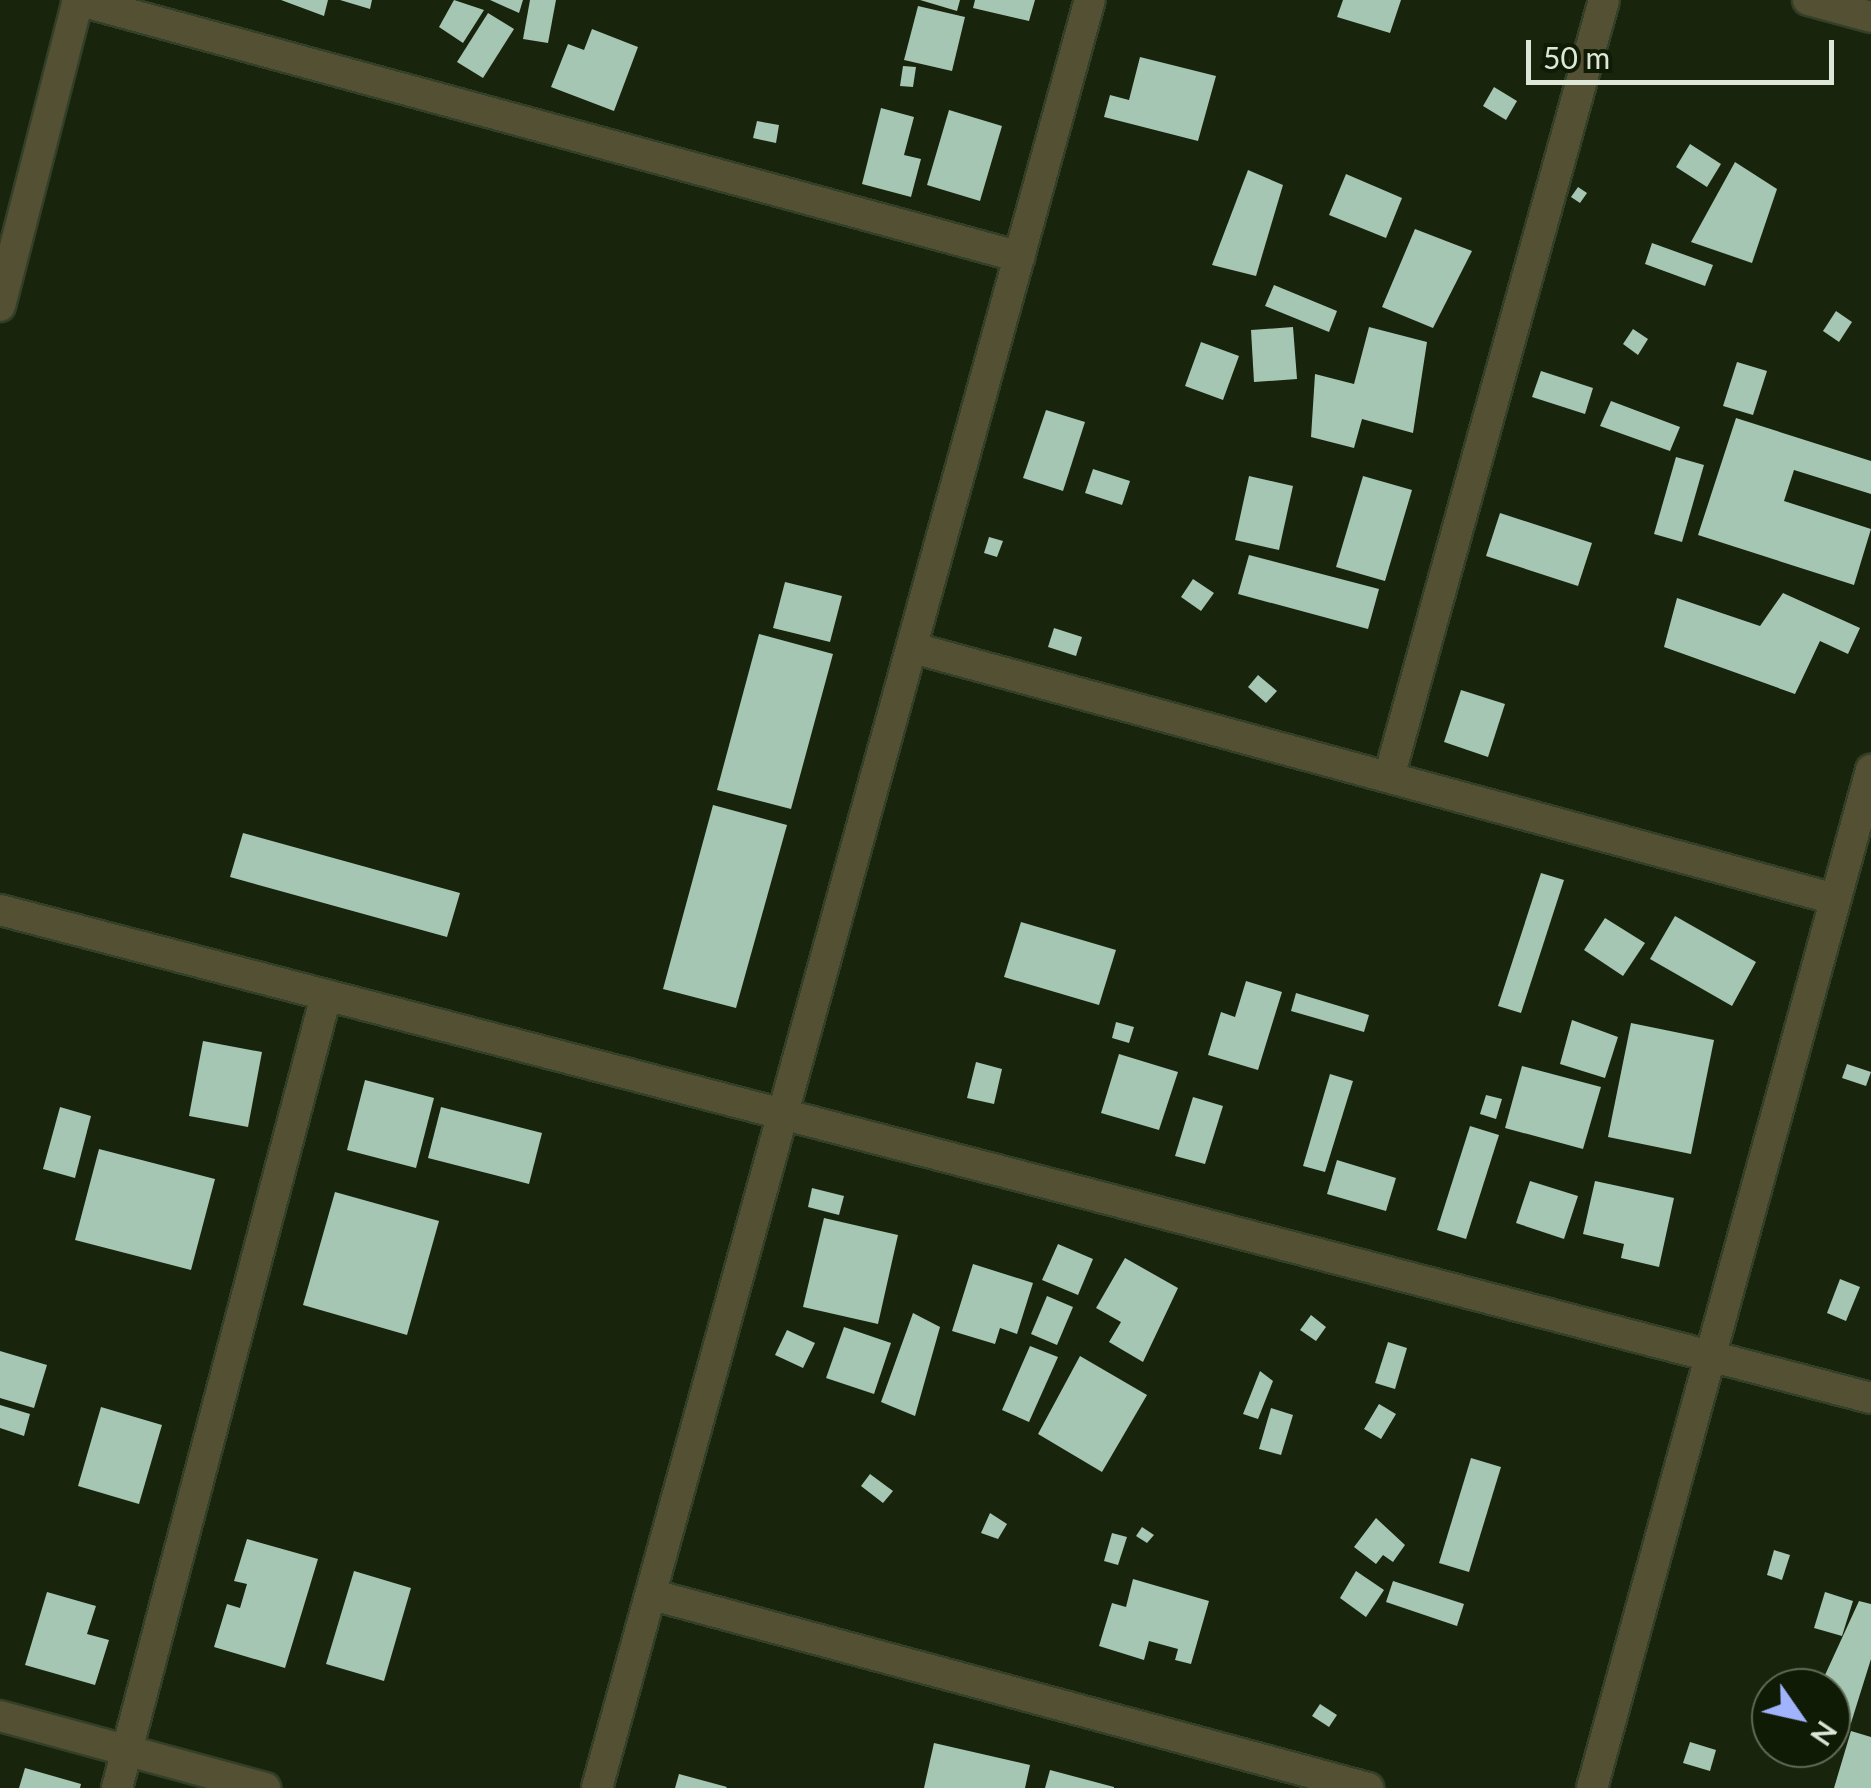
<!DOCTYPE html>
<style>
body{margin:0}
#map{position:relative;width:1871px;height:1788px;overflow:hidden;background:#18240c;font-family:Lato,sans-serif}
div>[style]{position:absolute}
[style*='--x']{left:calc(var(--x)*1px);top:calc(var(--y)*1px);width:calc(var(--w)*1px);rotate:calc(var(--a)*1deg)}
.building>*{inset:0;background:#a4c6b3}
.roads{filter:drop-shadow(2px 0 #343f28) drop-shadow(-2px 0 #343f28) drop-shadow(0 2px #343f28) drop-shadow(0 -2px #343f28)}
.minor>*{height:30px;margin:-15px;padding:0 15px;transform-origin:15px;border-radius:15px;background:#535033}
span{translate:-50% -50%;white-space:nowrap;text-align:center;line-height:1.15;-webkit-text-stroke:10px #0f1b04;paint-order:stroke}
.north{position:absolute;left:1751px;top:1668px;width:100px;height:100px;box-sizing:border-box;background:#0f1b04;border:2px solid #616c58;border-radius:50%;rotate:124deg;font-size:28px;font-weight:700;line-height:40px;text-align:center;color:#dde6d7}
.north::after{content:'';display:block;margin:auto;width:35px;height:45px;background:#a1b3fd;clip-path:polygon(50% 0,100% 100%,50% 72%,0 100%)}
.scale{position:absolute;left:1526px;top:40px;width:308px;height:45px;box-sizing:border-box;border:5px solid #dde6d7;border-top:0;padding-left:12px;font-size:30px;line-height:35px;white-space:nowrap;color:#dde6d7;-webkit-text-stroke:8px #0f1b04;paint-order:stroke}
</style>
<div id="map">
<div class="building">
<i style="clip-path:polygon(281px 0,328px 0,324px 16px)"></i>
<i style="clip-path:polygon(340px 0,372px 0,370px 9px)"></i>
<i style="clip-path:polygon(454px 0,484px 10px,463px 43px,439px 27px)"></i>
<i style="clip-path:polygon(490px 0,523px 0,519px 13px)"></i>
<i style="clip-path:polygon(530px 0,556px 0,548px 43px,523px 39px)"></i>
<i style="clip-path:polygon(920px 0,960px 0,957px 11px)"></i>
<i style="clip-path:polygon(975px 0,1035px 0,1029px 21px,973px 8px)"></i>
<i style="clip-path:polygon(1343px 0,1401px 0,1390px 33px,1337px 17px)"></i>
<i style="clip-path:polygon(918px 6px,965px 17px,952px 71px,904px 60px)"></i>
<i style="clip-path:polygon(488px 13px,514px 29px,483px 78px,457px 62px)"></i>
<i style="clip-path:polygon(592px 29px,638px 47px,614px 111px,551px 87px,568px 44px,584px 50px)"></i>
<i style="clip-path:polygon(1140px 57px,1216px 76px,1198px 141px,1104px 117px,1110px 95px,1129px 100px)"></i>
<i style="clip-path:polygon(903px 66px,916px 67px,913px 87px,900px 86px)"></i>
<i style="clip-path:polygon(1494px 87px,1517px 101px,1506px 120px,1483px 106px)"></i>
<i style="clip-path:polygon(881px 108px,914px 117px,904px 155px,921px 159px,911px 197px,862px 184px)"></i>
<i style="clip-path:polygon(949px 110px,1002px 126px,980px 201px,927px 185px)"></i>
<i style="clip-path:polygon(757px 121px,779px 125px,776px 143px,753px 138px)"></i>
<i style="clip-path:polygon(1690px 144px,1721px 164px,1707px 187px,1676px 167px)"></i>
<i style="clip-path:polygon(1735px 162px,1777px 189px,1752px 263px,1691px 242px)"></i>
<i style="clip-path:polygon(1248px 170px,1283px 185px,1256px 276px,1212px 265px)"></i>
<i style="clip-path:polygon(1346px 174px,1402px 198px,1386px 238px,1329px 215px)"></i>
<i style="clip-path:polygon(1578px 187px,1587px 193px,1580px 203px,1571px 197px)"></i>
<i style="clip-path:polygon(1415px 229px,1472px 251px,1433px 328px,1382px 307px)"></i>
<i style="clip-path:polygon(1652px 243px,1713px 265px,1705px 286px,1645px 264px)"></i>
<i style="clip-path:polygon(1274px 285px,1337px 311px,1329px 332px,1265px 306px)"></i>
<i style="clip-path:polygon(1836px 311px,1852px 322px,1839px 342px,1823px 331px)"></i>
<i style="clip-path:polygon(1293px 327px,1297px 379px,1254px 382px,1251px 330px)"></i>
<i style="clip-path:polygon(1369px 327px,1427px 342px,1413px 433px,1362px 419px,1354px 448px,1311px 437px,1315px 374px,1354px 384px)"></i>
<i style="clip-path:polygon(1633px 329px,1648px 339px,1638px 355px,1623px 344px)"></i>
<i style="clip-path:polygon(1201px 342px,1239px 356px,1223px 400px,1185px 386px)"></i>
<i style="clip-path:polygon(1737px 362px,1767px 371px,1753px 415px,1723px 406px)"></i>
<i style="clip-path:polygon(1541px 371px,1593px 388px,1585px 414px,1532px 397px)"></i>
<i style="clip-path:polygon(1611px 401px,1680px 427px,1670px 451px,1600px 426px)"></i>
<i style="clip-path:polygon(1046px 410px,1085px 422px,1063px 491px,1023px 478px)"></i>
<i style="clip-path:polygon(1736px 418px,1871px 461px,1871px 494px,1794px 470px,1784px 501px,1871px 529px,1854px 585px,1698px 535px)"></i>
<i style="clip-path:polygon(1676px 457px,1704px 465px,1682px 542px,1654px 534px)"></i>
<i style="clip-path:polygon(1093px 469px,1130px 481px,1122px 505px,1085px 493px)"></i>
<i style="clip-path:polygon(1249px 476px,1293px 486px,1279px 550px,1235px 540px)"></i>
<i style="clip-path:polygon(1363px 476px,1412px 490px,1385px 581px,1336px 567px)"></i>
<i style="clip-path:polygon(1500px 513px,1592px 543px,1578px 586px,1486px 556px)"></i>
<i style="clip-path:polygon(989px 537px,1003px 541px,997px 557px,984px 553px)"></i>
<i style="clip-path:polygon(1249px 555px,1379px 589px,1368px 629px,1238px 594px)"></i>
<i style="clip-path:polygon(1193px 579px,1214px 593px,1201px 611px,1181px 597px)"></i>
<i style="clip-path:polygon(785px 582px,842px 596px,830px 642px,773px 628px)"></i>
<i style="clip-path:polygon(1783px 593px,1860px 628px,1848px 654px,1820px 641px,1795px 694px,1664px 647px,1677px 598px,1760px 626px)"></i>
<i style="clip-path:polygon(1054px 628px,1082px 637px,1076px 656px,1048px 647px)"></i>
<i style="clip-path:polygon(759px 634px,833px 654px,791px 809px,717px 790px)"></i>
<i style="clip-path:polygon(1258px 675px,1277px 691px,1266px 703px,1248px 687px)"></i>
<i style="clip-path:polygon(1461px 690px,1505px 704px,1488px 757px,1444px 742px)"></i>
<i style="clip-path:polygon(713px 805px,787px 825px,736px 1008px,663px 989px)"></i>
<i style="clip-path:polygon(243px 833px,460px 893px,447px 937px,230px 877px)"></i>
<i style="clip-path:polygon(1541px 873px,1564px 880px,1521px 1013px,1498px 1006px)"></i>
<i style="clip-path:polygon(1675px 916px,1756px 962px,1732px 1006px,1650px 959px)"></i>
<i style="clip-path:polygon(1605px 918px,1645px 943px,1623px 976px,1584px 950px)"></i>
<i style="clip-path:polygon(1021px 922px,1116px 950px,1099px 1005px,1004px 977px)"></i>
<i style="clip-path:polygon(1246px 981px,1282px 992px,1258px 1070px,1208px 1055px,1221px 1012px,1235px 1017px)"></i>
<i style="clip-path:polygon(1296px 993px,1369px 1015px,1364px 1032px,1291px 1011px)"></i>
<i style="clip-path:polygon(1572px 1020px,1618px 1037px,1605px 1078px,1560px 1064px)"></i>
<i style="clip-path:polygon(1116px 1022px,1134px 1027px,1129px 1043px,1112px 1038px)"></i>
<i style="clip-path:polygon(1631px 1023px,1714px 1040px,1691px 1154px,1608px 1137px)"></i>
<i style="clip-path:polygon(203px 1041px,262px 1052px,248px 1127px,189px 1116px)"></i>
<i style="clip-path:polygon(1119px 1054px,1178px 1072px,1159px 1130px,1101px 1113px)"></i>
<i style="clip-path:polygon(976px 1062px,1002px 1069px,994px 1104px,967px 1098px)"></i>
<i style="clip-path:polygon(1847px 1064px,1871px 1072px,1866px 1086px,1842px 1078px)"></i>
<i style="clip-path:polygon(1522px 1066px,1601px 1087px,1583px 1149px,1505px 1128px)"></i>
<i style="clip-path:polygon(1330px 1074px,1353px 1081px,1325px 1172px,1303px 1166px)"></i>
<i style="clip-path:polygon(365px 1080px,434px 1098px,416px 1168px,347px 1150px)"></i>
<i style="clip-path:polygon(1486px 1095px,1502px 1099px,1496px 1119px,1480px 1114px)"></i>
<i style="clip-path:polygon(1193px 1097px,1223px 1106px,1205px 1164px,1175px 1156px)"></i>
<i style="clip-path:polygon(60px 1107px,91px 1116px,75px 1178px,43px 1169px)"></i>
<i style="clip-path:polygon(441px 1107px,542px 1133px,529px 1184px,428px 1158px)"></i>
<i style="clip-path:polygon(1470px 1126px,1499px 1135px,1466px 1239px,1437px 1230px)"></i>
<i style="clip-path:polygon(99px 1149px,215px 1179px,191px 1270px,75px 1240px)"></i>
<i style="clip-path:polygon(1337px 1160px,1396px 1178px,1386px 1211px,1327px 1194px)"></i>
<i style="clip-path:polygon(1530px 1181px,1578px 1196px,1564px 1239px,1516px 1223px)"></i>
<i style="clip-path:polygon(1595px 1181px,1674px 1198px,1659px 1267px,1621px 1258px,1624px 1244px,1583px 1234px)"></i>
<i style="clip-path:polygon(812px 1188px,844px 1196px,839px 1215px,808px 1207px)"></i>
<i style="clip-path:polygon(335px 1192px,439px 1221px,407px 1335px,303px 1305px)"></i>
<i style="clip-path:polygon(824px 1218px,898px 1235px,878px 1324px,803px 1307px)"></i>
<i style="clip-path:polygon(1058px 1244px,1093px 1259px,1078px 1295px,1042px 1280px)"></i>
<i style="clip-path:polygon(1125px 1258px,1178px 1288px,1143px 1362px,1109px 1342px,1121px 1322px,1096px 1308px)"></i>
<i style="clip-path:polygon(973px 1264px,1033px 1283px,1017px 1334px,1000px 1328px,995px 1344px,952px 1331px)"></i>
<i style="clip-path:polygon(1840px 1279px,1860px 1287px,1846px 1321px,1827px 1313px)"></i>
<i style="clip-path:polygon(1047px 1296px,1073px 1307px,1057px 1345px,1031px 1334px)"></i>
<i style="clip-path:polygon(913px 1313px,940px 1327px,915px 1416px,881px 1402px)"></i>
<i style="clip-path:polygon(1311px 1315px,1326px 1327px,1316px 1341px,1300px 1330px)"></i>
<i style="clip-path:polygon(844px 1327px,891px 1343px,874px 1394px,826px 1378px)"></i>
<i style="clip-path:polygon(787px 1330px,815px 1343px,803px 1368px,775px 1355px)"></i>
<i style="clip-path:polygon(1388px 1342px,1407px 1348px,1395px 1389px,1375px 1383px)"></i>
<i style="clip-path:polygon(1030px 1346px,1058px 1357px,1029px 1422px,1002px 1410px)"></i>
<i style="clip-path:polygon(0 1351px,47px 1365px,34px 1408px,0 1398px)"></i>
<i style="clip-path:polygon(1080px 1356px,1147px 1395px,1102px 1472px,1038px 1434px)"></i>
<i style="clip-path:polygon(1260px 1371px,1273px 1381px,1258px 1419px,1243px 1414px)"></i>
<i style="clip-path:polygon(1379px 1404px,1396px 1414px,1381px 1439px,1364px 1429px)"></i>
<i style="clip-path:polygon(0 1405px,30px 1414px,24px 1436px,0 1428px)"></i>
<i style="clip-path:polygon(101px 1407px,162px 1425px,139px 1504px,78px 1486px)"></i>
<i style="clip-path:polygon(1271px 1408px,1293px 1415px,1281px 1455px,1259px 1449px)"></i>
<i style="clip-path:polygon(1471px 1458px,1501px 1467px,1469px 1572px,1439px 1563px)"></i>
<i style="clip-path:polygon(870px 1474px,893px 1491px,883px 1503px,861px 1486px)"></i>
<i style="clip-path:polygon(990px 1513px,1007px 1524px,998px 1539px,981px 1533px)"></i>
<i style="clip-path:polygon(1376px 1518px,1405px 1545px,1393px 1562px,1383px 1555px,1376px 1564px,1354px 1547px)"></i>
<i style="clip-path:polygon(1142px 1527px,1154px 1535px,1147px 1543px,1136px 1536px)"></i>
<i style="clip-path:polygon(1112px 1533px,1127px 1537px,1118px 1565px,1104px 1561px)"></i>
<i style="clip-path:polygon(247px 1539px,318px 1559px,285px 1668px,214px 1647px,227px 1604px,240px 1608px,247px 1584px,234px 1581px)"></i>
<i style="clip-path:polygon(1774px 1550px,1790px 1555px,1782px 1580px,1767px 1575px)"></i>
<i style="clip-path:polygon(354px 1571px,411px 1588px,384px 1681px,326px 1664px)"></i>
<i style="clip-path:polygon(1356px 1571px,1384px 1590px,1366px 1617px,1340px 1598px)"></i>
<i style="clip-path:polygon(1133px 1579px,1209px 1601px,1191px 1664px,1175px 1660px,1178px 1649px,1149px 1641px,1144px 1660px,1099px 1646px,1112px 1603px,1126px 1607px)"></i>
<i style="clip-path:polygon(1393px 1581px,1464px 1604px,1457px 1626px,1386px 1602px)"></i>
<i style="clip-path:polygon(47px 1592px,96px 1606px,87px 1634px,109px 1640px,95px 1685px,25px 1665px)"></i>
<i style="clip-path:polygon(1825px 1592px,1853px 1601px,1842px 1636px,1814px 1628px)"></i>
<i style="clip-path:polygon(1859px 1601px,1871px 1604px,1871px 1659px,1851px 1723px,1831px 1716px,1831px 1688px,1819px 1688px)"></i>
<i style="clip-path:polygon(1320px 1704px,1337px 1715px,1329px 1727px,1312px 1716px)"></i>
<i style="clip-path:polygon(1851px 1731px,1871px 1737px,1871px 1788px,1834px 1788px)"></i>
<i style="clip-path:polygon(1690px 1742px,1716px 1750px,1710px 1771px,1683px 1763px)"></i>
<i style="clip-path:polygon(934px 1743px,1030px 1765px,1025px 1788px,924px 1788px)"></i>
<i style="clip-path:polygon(25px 1768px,81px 1784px,80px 1788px,19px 1788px)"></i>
<i style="clip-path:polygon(1050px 1770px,1114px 1787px,1114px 1788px,1045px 1788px)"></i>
<i style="clip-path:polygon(679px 1774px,727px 1787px,726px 1788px,675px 1788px)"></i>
</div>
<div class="roads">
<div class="minor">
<i style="--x:77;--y:0;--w:977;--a:15.24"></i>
<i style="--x:1808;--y:0;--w:65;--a:15.1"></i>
<i style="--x:0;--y:306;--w:316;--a:-75.7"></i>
<i style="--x:913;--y:648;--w:956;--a:15.23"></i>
<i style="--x:1389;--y:777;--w:806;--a:-74.53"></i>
<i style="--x:0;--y:910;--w:1934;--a:14.62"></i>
<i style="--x:653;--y:1595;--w:741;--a:15.11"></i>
<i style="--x:0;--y:1716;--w:275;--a:15.2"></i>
<i style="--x:117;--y:1788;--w:819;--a:-75.22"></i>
<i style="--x:597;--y:1788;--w:1855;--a:-74.59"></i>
<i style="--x:1592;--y:1788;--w:1056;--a:-74.67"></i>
</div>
</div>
<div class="north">N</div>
<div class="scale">50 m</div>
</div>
